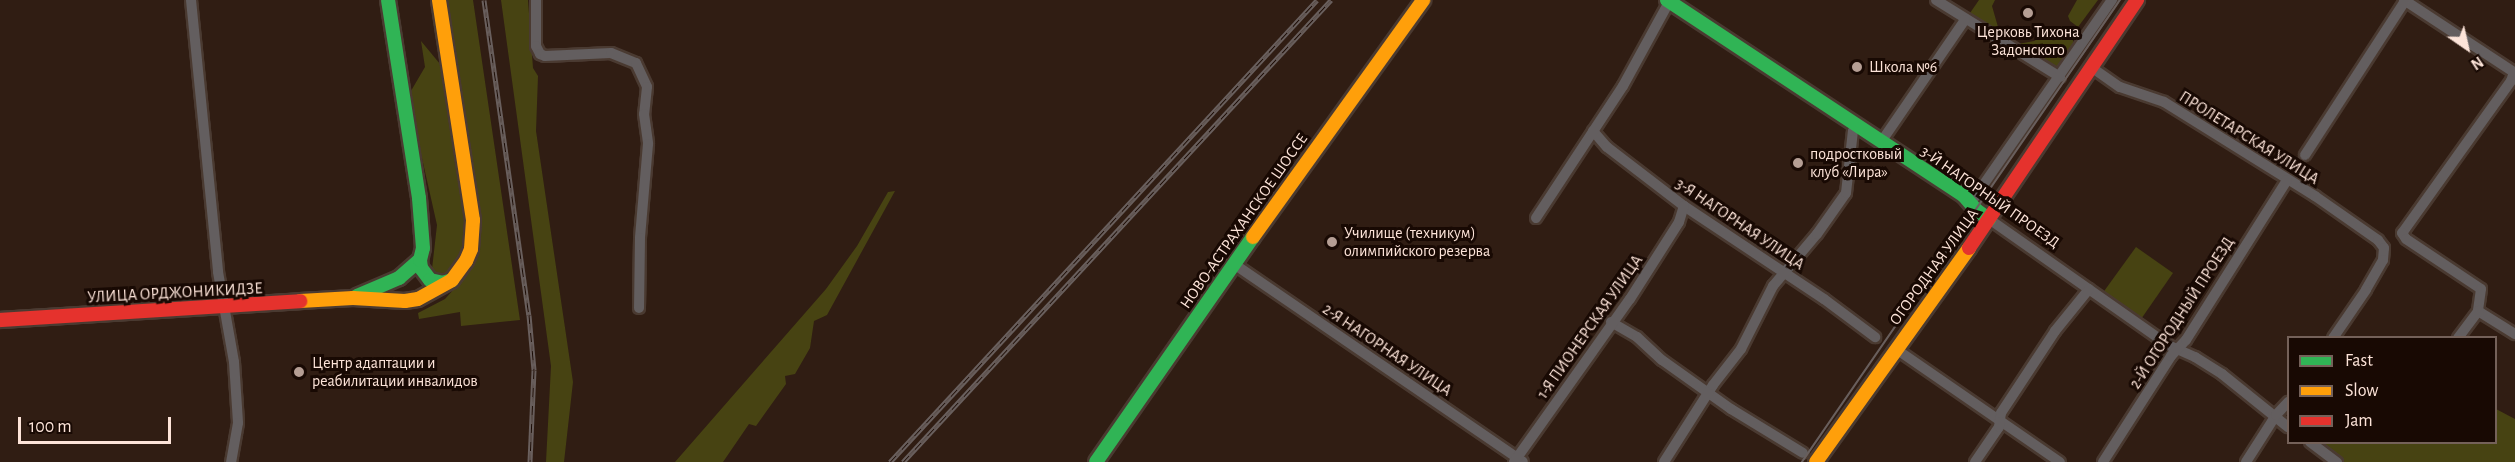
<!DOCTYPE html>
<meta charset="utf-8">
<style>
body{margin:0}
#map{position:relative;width:2515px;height:462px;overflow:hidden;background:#301d13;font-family:"Alegreya Sans",sans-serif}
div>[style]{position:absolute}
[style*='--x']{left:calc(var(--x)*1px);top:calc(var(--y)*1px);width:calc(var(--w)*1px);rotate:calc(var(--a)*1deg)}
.green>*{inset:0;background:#474312}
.roads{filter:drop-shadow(2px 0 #4a3a31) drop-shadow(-2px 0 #4a3a31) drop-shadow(0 2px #4a3a31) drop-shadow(0 -2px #4a3a31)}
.street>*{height:10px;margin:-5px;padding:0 5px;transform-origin:5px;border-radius:5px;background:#635e5f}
.fast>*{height:14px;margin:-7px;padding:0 7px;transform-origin:7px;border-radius:7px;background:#30b455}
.slow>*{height:14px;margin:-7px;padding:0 7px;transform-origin:7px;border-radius:7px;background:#ff9f0a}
.jam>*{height:14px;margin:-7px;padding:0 7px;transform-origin:7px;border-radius:7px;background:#e5322d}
.tram>*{height:1.5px;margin:-0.75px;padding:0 0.75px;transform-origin:0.75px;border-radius:0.75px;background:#695f5d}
.rail>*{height:5px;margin-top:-2.5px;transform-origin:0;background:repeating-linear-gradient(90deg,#180903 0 9px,#695f5d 0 18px);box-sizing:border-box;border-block:2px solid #695f5d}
.dots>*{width:16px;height:16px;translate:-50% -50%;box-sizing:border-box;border:3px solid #180903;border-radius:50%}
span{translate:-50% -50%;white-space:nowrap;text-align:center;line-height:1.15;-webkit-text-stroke:6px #180903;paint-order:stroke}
.poi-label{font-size:16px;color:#fde4d9}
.left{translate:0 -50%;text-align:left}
.street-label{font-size:16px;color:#fde4d9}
.legend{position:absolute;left:2287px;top:336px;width:210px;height:108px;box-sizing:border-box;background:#180903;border:2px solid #746159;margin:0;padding:8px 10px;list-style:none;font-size:18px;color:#fde4d9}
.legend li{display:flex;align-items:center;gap:12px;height:30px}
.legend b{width:30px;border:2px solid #746159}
.north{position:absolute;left:2437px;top:18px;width:60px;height:60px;-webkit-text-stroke:4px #180903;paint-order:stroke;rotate:146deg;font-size:16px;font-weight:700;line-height:24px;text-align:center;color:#fde4d9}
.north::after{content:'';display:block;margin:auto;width:21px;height:27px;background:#fde4d9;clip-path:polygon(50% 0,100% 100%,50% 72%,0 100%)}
.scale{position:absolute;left:18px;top:417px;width:153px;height:27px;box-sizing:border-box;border:3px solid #fde4d9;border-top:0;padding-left:8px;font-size:18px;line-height:21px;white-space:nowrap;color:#fde4d9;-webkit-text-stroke:4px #180903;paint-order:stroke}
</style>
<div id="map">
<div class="green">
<i style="clip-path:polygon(446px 0,473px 0,520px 320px,461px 326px,460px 312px,419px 319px,418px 313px,445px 299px,470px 271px)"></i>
<i style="clip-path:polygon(501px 0,528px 0,533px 68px,538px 76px,536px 131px,573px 382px,564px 462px,546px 462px,551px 366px)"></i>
<i style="clip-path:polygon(1979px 0,1995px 0,1992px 6px,2000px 34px,1970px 13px)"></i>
<i style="clip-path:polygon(2077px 0,2098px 0,2078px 27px,2070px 21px,2068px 16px)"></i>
<i style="clip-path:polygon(2061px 26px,2069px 31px,2074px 43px,2056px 68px,2018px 44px,2034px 41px)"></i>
<i style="clip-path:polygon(421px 41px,445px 70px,467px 222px,463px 252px,448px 275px,435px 274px,432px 269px,437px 225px,408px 96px,425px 67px)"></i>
<i style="clip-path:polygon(895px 191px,827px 315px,814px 321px,810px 348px,795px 374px,785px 376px,786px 384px,756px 426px,749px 424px,723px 462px,675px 462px,826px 289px,857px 246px,888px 192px)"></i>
<i style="clip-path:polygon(2136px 247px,2173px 273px,2139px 322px,2102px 294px)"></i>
<i style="clip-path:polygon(2496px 409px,2515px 419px,2515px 462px,2343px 462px,2320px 444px,2496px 442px)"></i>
</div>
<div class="roads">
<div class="street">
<i style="--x:191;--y:0;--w:273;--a:84.3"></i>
<i style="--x:218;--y:272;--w:91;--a:79.9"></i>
<i style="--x:234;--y:362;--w:61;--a:86.2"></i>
<i style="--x:238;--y:423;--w:40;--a:100"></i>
<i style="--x:536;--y:0;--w:46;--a:90"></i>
<i style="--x:536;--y:46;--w:9;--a:63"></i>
<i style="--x:540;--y:54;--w:5;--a:22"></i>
<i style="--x:545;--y:56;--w:66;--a:-2.6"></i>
<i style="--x:611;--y:53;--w:27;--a:22"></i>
<i style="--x:636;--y:63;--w:26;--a:65"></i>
<i style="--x:647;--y:87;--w:27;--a:96"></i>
<i style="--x:644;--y:114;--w:30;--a:82"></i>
<i style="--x:648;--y:144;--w:94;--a:94.9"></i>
<i style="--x:640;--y:238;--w:70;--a:90.8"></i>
<i style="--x:1936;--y:0;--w:146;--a:31.8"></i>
<i style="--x:2404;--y:0;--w:133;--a:33.3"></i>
<i style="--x:2091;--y:67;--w:35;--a:35"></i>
<i style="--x:2120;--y:87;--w:46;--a:18.8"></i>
<i style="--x:2164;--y:102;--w:178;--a:31.9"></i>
<i style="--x:2315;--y:196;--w:77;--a:34.9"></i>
<i style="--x:2378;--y:240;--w:10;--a:53"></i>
<i style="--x:2384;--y:248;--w:12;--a:95"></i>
<i style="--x:2383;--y:260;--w:34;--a:120"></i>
<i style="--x:2366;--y:290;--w:58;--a:124.5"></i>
<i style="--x:2514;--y:72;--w:9;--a:108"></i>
<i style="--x:2511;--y:81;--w:187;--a:125.6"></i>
<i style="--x:2402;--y:233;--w:7;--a:56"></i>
<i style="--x:2406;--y:239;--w:90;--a:33.7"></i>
<i style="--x:2481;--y:289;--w:22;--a:98"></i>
<i style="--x:2478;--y:311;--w:44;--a:31.9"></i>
<i style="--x:1593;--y:131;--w:21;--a:49"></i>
<i style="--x:1607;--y:147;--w:97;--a:37.5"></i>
<i style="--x:1684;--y:206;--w:168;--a:33.6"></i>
<i style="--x:1824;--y:299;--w:64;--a:36.7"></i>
<i style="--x:1881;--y:142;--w:148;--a:-55.5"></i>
<i style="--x:2305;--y:155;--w:184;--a:-57"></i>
<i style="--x:1970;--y:204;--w:249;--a:-55.2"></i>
<i style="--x:1536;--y:218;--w:158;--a:-56.6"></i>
<i style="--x:1623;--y:86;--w:98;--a:-61.3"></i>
<i style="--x:1989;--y:219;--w:219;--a:35.1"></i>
<i style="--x:2168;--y:345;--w:30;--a:24"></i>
<i style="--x:2195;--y:357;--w:32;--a:32"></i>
<i style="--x:2222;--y:374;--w:85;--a:38.8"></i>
<i style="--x:1234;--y:264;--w:350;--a:34.4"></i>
<i style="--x:1611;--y:322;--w:30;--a:30"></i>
<i style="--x:1637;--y:337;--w:34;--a:43"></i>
<i style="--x:1662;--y:360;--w:85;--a:35.4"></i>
<i style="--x:1731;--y:409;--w:84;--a:31.4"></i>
<i style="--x:2458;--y:338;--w:34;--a:-53"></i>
<i style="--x:1896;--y:349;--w:199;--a:34.6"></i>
<i style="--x:2310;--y:442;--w:34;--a:37"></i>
<i style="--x:1514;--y:462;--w:200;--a:-54.6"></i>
<i style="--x:1630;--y:299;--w:91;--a:-57.5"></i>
<i style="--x:1679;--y:222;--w:17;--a:-73"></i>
<i style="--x:1664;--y:462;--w:91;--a:-57.5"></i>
<i style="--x:1713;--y:385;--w:46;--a:-52.1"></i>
<i style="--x:1741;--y:349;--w:71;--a:-63.1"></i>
<i style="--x:1773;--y:286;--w:68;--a:-49.8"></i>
<i style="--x:1817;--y:234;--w:50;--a:-54.7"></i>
<i style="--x:1846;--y:193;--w:62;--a:-83.6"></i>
<i style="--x:1853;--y:131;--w:7;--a:-56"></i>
<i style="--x:1975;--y:462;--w:42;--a:-55.6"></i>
<i style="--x:1999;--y:427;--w:14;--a:-82"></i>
<i style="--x:2001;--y:413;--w:98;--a:-56.6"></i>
<i style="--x:2055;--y:331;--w:54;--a:-51"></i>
<i style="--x:2103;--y:462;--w:126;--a:-57.3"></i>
<i style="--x:2171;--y:356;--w:22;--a:-47"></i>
<i style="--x:2186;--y:340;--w:189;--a:-57.7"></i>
<i style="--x:2246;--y:462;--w:56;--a:-57.4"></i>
<i style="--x:2276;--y:415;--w:18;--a:-47"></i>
</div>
<div class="fast">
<i style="--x:1667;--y:0;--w:356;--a:33.4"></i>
<i style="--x:1964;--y:196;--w:18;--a:49"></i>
<i style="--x:1976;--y:210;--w:16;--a:35"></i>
<i style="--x:420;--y:260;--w:8;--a:83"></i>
<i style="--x:421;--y:268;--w:15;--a:53"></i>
<i style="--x:430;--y:280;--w:13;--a:13"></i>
<i style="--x:443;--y:283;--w:9;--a:-18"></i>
<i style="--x:357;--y:296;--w:46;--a:-23.2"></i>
<i style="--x:399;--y:278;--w:28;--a:-41"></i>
<i style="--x:420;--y:260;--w:12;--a:-76"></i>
<i style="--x:423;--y:248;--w:50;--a:-94.6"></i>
<i style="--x:419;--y:198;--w:200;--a:-98.9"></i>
<i style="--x:1096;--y:462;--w:274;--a:-55.1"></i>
</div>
<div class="slow">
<i style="--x:1253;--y:237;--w:292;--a:-54.3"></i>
<i style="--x:300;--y:301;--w:53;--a:-3.2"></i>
<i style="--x:353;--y:298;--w:52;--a:3.3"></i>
<i style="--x:405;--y:301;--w:13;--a:-9"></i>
<i style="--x:418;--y:299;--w:39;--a:-29"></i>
<i style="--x:452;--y:280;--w:24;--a:-54"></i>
<i style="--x:466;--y:261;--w:13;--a:-67"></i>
<i style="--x:471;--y:249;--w:29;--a:-86"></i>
<i style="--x:473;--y:220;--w:223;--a:-98.8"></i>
<i style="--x:1816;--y:462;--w:263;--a:-54.4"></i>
</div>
<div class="jam">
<i style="--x:1969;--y:248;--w:300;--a:-55.9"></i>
<i style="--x:0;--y:320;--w:301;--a:-3.6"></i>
</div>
</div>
<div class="tram">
<i style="--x:1802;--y:462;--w:561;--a:-55.46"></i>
</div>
<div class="rail">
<i style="--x:484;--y:0;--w:318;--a:81.9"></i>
<i style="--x:529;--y:315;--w:55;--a:84.8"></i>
<i style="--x:534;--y:370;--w:92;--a:92.5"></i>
<i style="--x:890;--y:462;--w:629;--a:-47.25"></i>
<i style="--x:903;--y:462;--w:630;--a:-47.19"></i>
</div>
<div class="dots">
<i style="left:2028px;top:13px;background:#b59e94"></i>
<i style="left:1857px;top:67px;background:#b59e94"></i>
<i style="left:1798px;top:163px;background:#b59e94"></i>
<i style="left:1332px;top:242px;background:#b59e94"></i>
<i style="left:299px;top:372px;background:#b59e94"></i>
</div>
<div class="poi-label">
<span style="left:2028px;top:41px">Церковь Тихона<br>Задонского</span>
<span class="left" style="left:1869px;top:67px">Школа №6</span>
<span class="left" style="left:1810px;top:163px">подростковый<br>клуб «Лира»</span>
<span class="left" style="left:1344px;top:242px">Училище (техникум)<br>олимпийского резерва</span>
<span class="left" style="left:312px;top:372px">Центр адаптации и<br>реабилитации инвалидов</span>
</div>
<div class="street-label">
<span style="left:2249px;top:138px;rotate:32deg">ПРОЛЕТАРСКАЯ УЛИЦА</span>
<span style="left:1990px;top:197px;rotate:35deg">3-Й НАГОРНЫЙ ПРОЕЗД</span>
<span style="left:1244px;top:221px;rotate:-55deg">НОВО-АСТРАХАНСКОЕ ШОССЕ</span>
<span style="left:1740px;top:224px;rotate:34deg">3-Я НАГОРНАЯ УЛИЦА</span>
<span style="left:1934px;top:267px;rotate:-54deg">ОГОРОДНАЯ УЛИЦА</span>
<span style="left:175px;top:293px;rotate:-3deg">УЛИЦА ОРДЖОНИКИДЗЕ</span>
<span style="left:2182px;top:313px;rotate:-57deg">2-Й ОГОРОДНЫЙ ПРОЕЗД</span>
<span style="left:1590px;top:327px;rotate:-55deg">1-Я ПИОНЕРСКАЯ УЛИЦА</span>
<span style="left:1387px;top:350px;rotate:34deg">2-Я НАГОРНАЯ УЛИЦА</span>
</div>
<ul class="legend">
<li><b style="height:8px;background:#30b455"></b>Fast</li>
<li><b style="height:8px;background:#ff9f0a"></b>Slow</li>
<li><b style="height:8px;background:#e5322d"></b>Jam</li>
</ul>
<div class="north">N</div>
<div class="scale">100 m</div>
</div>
